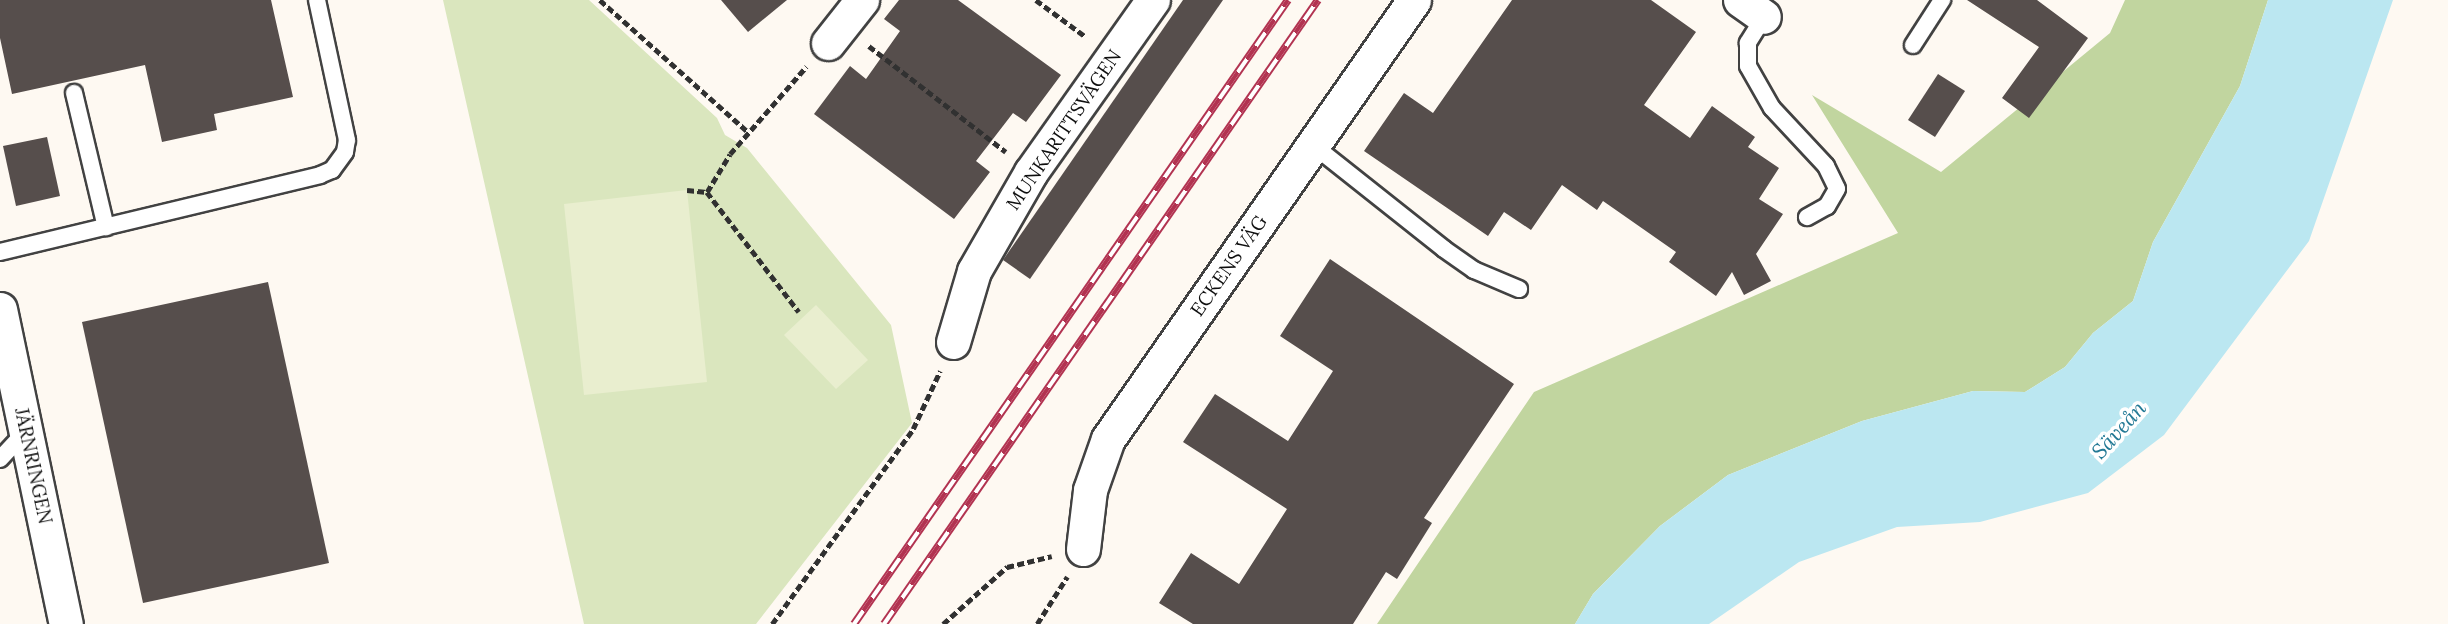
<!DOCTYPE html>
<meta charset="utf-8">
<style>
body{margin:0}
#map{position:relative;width:2448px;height:624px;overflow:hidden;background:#fef9f2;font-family:Lora,serif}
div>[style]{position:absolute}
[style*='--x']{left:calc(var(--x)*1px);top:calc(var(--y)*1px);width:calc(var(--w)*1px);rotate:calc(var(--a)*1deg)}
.green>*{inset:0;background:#dae6be}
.forest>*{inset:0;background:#c1d59f}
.pitch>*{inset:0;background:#e9eecf}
.water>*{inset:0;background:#bbe7f1}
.building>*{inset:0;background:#564e4c}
.path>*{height:4.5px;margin-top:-2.25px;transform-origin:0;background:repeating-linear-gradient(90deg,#313131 0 7px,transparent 0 10.5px)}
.roads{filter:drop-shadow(2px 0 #424242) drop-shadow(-2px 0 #424242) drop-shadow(0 2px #424242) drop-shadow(0 -2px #424242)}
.lane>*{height:16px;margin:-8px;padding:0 8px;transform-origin:8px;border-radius:8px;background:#fff}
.street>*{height:33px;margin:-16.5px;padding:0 16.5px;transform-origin:16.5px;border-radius:16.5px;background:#fff}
.rail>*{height:8px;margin-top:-4px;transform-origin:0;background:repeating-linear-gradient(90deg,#fff 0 16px,#b23351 0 32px);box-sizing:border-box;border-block:2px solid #b23351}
span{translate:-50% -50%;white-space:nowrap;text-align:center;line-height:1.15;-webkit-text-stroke:7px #fff;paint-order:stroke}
.street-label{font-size:19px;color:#0f0f0f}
.water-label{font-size:21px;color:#237995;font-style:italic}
</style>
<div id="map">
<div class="green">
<i style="clip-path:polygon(443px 0,589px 0,717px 118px,725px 135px,747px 148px,891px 325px,912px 423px,756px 624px,584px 624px)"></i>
</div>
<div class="forest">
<i style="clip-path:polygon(2125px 0,2268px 0,2240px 86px,2153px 242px,2133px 301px,2093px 333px,2065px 367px,2025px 392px,1973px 391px,1862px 421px,1728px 475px,1660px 526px,1593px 594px,1575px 624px,1377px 624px,1534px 392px,1898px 233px,1812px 95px,1941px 172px,2110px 33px)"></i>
</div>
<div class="pitch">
<i style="clip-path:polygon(687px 190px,707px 382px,584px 395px,564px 204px)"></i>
<i style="clip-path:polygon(816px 305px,868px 360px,836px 389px,784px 335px)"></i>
</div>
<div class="water">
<i style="clip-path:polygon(2268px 0,2393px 0,2309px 241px,2164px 435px,2088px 493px,1980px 522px,1897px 527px,1799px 562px,1709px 624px,1575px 624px,1593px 594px,1660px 526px,1728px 475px,1862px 421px,1973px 391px,2025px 392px,2065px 367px,2093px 333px,2133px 301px,2153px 242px,2240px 86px)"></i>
</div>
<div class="building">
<i style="clip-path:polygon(0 0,271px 0,293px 97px,214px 114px,217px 130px,162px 142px,145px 65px,12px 94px,0 38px)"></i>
<i style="clip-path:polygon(721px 0,787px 0,748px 32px)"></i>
<i style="clip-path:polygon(899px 0,958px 0,1061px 75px,1026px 122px,1013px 113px,976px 161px,990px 172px,954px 219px,814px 114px,850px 66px,866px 79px,900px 31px,884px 19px)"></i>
<i style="clip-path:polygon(1183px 0,1223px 0,1030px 279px,1003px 260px)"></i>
<i style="clip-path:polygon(1512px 0,1651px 0,1696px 32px,1644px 105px,1690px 138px,1712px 106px,1755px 137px,1748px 147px,1779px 168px,1759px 199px,1783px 214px,1756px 254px,1771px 281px,1744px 295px,1732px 272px,1716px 296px,1669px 262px,1676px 252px,1603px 201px,1597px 210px,1562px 185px,1531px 230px,1504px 212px,1488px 236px,1364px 151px,1404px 93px,1433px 113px)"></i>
<i style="clip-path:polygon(1967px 0,2037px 0,2088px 38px,2029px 118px,2002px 98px,2039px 47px)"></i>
<i style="clip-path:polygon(1938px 74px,1965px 91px,1935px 137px,1908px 120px)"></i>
<i style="clip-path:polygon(47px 137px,60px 196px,16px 206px,3px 146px)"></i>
<i style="clip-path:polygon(1330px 259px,1514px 384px,1424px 518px,1432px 523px,1397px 579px,1386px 572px,1353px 624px,1193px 624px,1159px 603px,1191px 553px,1239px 584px,1287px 509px,1183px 442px,1215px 394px,1288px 441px,1333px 371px,1280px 336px)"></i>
<i style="clip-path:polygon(268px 282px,329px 563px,143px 603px,82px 322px)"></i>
</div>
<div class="path">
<i style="--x:600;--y:0;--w:198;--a:41.7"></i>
<i style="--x:1036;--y:0;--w:62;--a:36.5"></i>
<i style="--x:869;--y:46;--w:173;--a:37.7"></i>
<i style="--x:687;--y:190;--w:20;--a:6"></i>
<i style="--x:707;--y:192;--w:44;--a:-58.8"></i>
<i style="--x:730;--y:154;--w:116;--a:-48.9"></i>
<i style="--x:707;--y:192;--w:151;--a:52.5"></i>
<i style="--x:772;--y:624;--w:241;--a:-54.1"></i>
<i style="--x:913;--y:429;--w:64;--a:-65"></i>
<i style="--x:943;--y:624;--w:86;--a:-41.7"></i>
<i style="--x:1007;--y:567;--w:46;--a:-13.7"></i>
<i style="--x:1037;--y:624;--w:56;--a:-57.4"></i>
</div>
<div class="roads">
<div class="lane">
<i style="--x:1764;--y:17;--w:31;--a:122"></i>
<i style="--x:1748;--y:43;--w:23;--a:90"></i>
<i style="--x:1748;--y:66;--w:48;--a:60.3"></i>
<i style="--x:1772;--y:108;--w:79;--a:47"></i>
<i style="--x:1826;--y:166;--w:25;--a:64"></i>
<i style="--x:1837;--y:189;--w:20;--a:120"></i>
<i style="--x:1827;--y:206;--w:23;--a:151"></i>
<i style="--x:1913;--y:45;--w:54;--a:-57.2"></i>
<i style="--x:74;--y:93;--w:138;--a:76.6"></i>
<i style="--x:1313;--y:145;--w:167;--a:38.4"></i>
<i style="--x:1444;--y:249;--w:37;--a:35"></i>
<i style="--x:1474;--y:270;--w:49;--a:22.9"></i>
<i style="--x:0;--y:252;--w:329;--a:-13.5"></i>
<i style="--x:320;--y:175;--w:13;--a:-23"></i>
<i style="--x:332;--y:170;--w:22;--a:-54"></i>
<i style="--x:345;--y:152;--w:12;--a:-81"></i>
<i style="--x:347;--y:140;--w:143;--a:-102.1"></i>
<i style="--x:0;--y:459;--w:35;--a:-47"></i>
</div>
<div class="street">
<i style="--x:1740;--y:0;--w:29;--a:35"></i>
<i style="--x:828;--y:43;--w:55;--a:-51.7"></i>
<i style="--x:0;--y:309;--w:322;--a:78.2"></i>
<i style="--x:953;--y:342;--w:74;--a:-73.5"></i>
<i style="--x:974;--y:271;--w:114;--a:-60.1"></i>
<i style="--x:1031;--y:172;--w:211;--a:-54.7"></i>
<i style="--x:1083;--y:549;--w:59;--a:-83.2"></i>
<i style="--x:1090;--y:490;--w:54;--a:-70.6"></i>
<i style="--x:1108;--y:439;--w:535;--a:-55.12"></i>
</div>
</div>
<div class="rail">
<i style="--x:854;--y:624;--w:760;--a:-55.18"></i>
<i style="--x:884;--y:624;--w:760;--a:-55.18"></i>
</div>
<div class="street-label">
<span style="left:1064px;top:130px;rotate:-56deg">MUNKARITTSVÄGEN</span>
<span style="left:1229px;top:266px;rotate:-55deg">ECKENS VÄG</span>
<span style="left:33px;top:466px;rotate:78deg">JÄRNRINGEN</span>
</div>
<div class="water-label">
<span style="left:2119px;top:430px;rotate:-48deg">Säveån</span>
</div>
</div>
